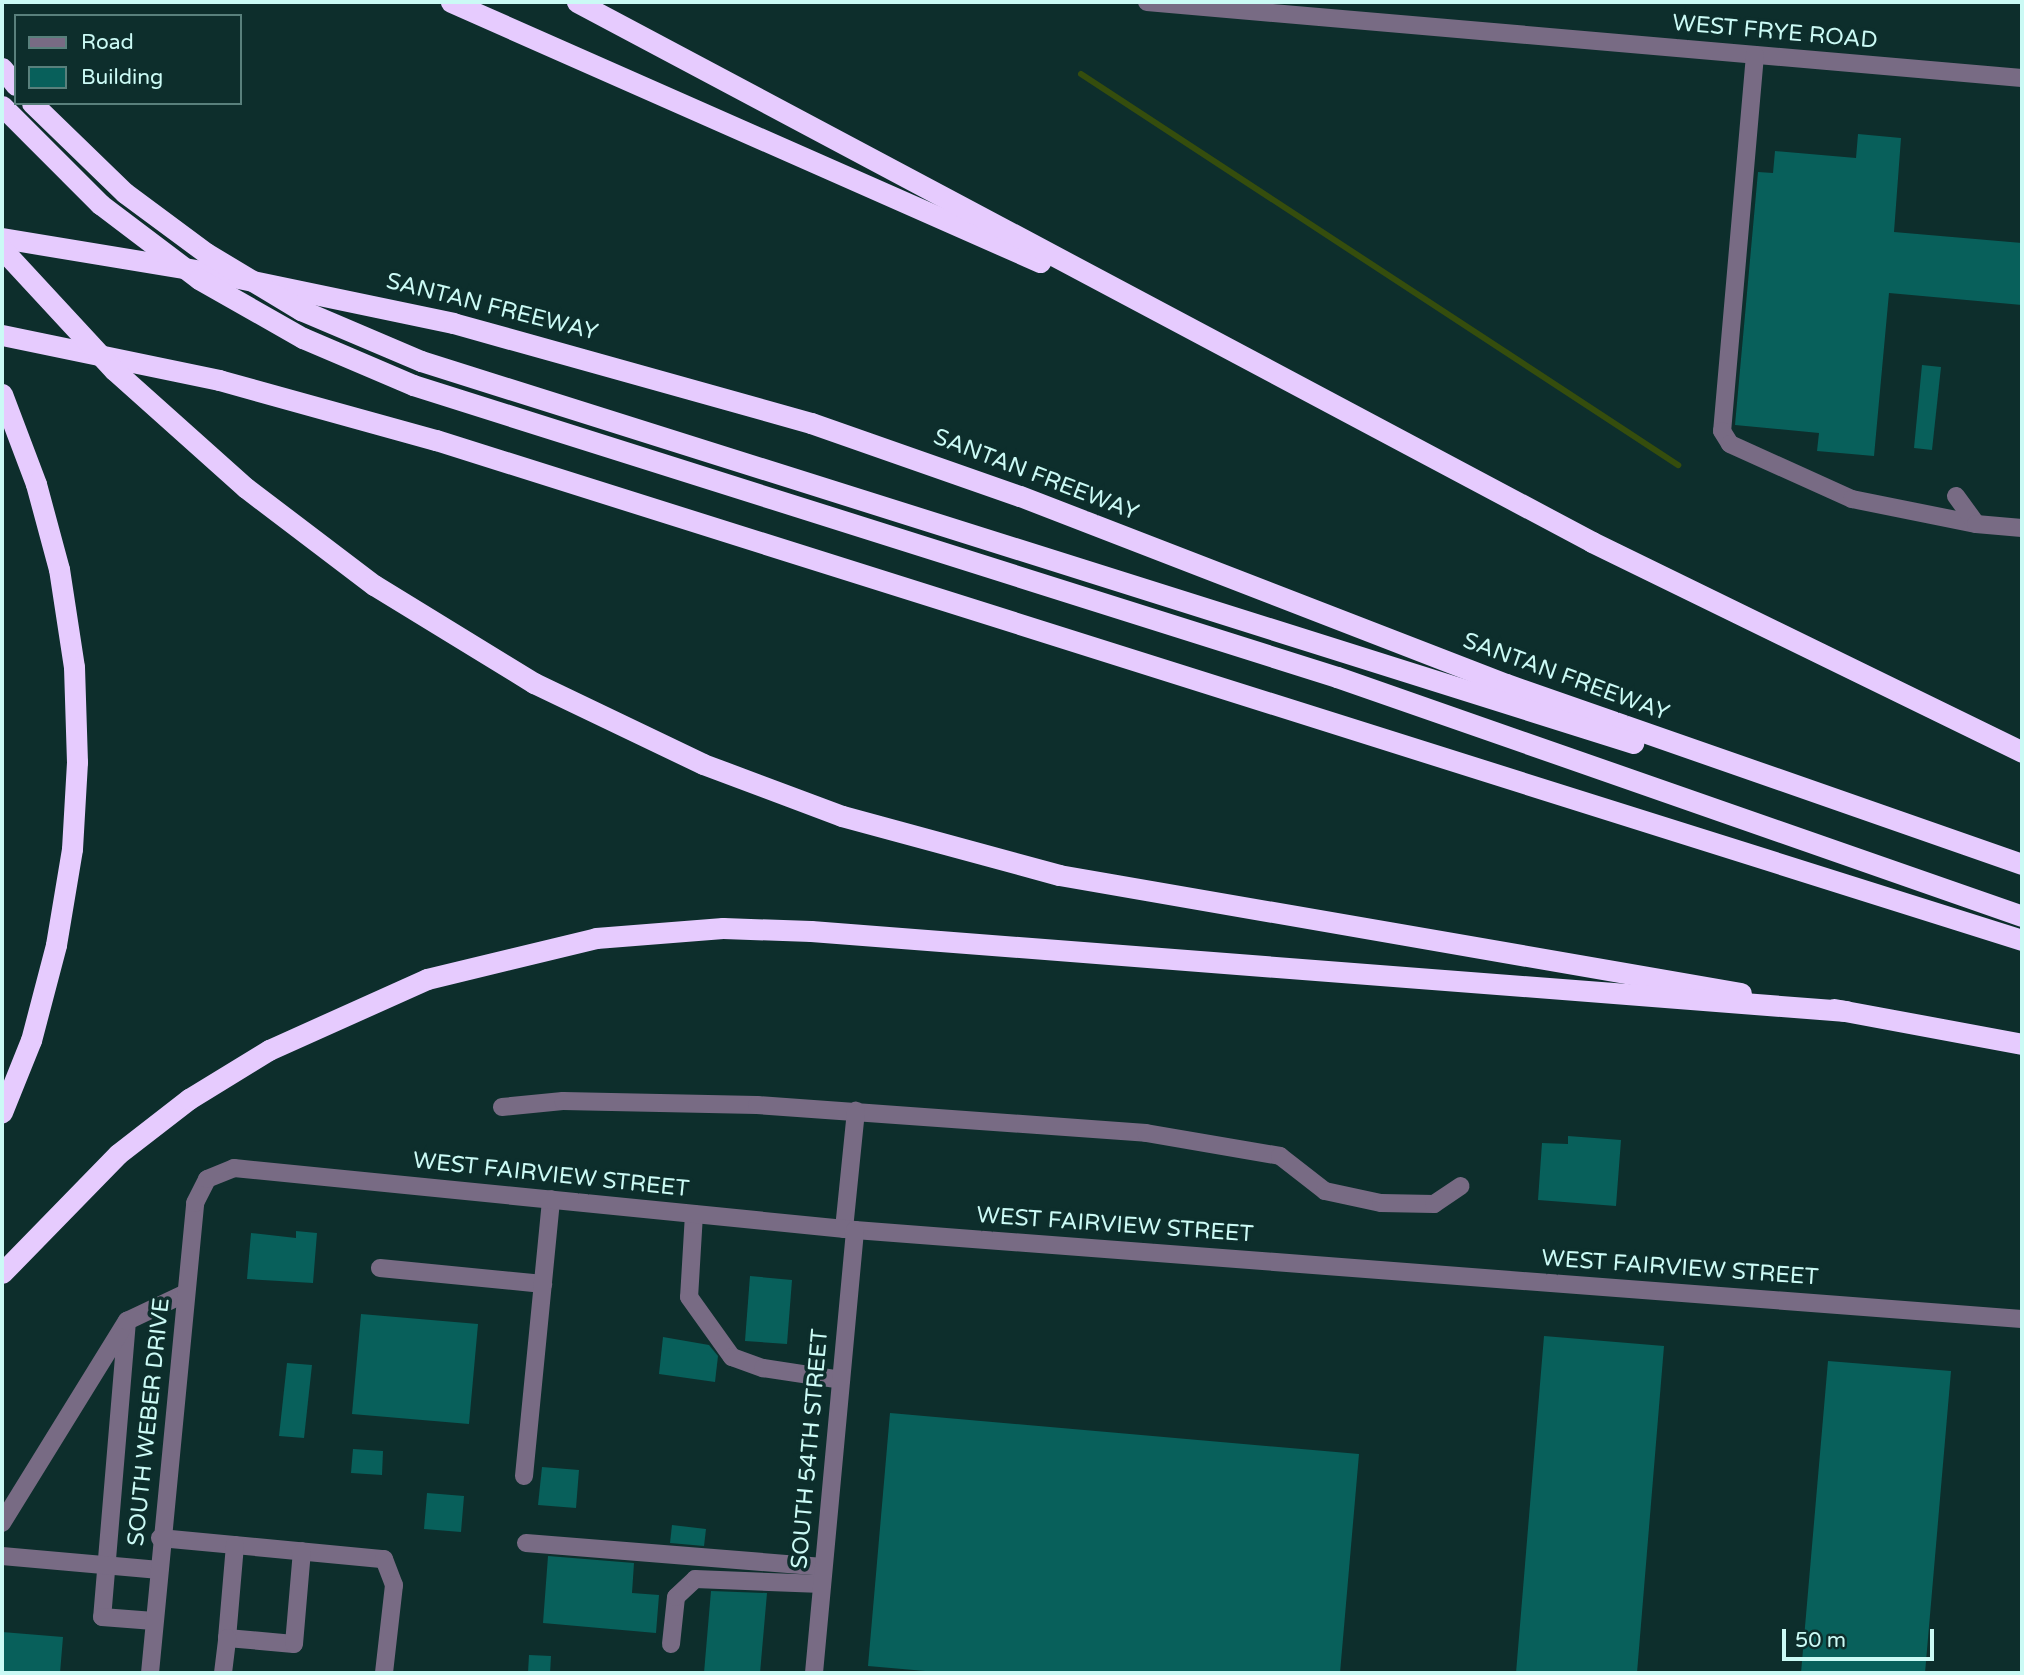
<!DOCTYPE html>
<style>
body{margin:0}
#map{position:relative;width:2024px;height:1675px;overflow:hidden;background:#0d2e2c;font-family:"Varela Round",sans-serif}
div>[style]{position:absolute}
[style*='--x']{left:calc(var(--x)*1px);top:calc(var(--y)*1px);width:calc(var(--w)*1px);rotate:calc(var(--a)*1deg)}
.stream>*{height:6px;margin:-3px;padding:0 3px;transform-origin:3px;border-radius:3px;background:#354d0d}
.building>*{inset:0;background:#08605b}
.minor>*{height:18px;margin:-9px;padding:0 9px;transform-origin:9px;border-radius:9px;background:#786b84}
.highway>*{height:21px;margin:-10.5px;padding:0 10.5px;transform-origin:10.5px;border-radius:10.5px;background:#e6cbfe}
.highway-bridge>*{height:21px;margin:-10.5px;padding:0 10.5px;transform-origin:10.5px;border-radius:10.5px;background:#e6cbfe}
span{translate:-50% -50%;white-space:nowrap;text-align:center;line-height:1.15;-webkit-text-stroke:7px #0d2e2c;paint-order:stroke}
.street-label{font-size:23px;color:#cbfaf5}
.frame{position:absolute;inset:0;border:4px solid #cbfaf5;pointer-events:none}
.legend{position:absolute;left:14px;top:14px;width:228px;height:91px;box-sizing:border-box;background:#0d2e2c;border:2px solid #59807c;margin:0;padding:9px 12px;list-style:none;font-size:21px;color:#cbfaf5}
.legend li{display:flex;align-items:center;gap:14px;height:35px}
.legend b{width:35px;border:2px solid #59807c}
.scale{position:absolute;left:1782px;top:1629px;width:152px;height:32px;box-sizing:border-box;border:4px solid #cbfaf5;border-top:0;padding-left:9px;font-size:21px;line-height:24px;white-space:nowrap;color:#cbfaf5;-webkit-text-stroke:5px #0d2e2c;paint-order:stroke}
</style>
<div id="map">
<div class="stream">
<i style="--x:1081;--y:74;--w:714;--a:33.22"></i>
</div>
<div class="building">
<i style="clip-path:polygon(1858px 134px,1901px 138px,1894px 232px,2022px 243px,2022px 305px,1889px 293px,1874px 456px,1817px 451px,1819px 433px,1735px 425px,1758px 172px,1773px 173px,1775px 151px,1856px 158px)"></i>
<i style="clip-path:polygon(1922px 365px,1941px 367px,1932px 450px,1914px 448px)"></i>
<i style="clip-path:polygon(1568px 1136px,1621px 1140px,1616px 1206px,1538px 1200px,1542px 1143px,1568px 1144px)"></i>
<i style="clip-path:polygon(296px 1231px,317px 1233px,313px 1283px,247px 1279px,251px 1233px,296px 1238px)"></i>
<i style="clip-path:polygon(750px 1276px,792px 1280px,787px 1344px,745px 1341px)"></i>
<i style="clip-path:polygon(361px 1314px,478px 1324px,469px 1424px,352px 1414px)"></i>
<i style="clip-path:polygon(1544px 1336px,1664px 1346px,1637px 1673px,1516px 1673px)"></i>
<i style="clip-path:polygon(663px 1337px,709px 1345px,718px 1356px,715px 1382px,659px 1374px)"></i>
<i style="clip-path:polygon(1828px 1361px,1951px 1371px,1925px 1673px,1801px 1673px)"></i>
<i style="clip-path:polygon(287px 1363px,312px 1365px,304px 1438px,279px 1436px)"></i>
<i style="clip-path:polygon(890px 1413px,1359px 1454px,1340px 1673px,948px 1673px,868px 1666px)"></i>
<i style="clip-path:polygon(353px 1449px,383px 1451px,382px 1475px,351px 1473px)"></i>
<i style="clip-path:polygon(542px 1467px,579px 1470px,576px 1508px,538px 1505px)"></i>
<i style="clip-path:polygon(427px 1493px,464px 1496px,461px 1532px,424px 1529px)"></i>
<i style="clip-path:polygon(672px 1525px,706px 1529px,704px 1546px,670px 1543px)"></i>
<i style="clip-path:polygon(548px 1556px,634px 1563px,632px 1593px,659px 1595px,656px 1633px,543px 1623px)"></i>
<i style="clip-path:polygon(711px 1591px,767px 1593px,760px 1673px,704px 1673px)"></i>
<i style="clip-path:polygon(2px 1632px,63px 1637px,60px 1673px,2px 1673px)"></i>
<i style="clip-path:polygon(529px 1655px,551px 1656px,550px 1673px,528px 1673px)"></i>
</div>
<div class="minor">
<i style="--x:1147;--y:2;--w:878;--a:4.96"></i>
<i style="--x:1755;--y:55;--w:377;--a:95"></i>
<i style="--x:1722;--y:431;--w:15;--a:58"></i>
<i style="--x:1730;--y:444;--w:134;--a:24.3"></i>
<i style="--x:1852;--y:499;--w:126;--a:11.4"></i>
<i style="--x:1956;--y:496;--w:34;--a:54"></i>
<i style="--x:1976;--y:524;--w:46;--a:5"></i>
<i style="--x:502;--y:1107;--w:61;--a:-5.6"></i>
<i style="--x:563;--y:1101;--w:194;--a:1.2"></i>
<i style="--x:757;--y:1105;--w:390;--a:4.1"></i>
<i style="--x:1146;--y:1133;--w:136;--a:9.7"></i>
<i style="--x:1280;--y:1156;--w:57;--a:37.9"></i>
<i style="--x:1325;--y:1191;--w:57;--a:12.1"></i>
<i style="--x:1381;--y:1203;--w:53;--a:1.1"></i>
<i style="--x:1434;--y:1204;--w:32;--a:-34"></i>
<i style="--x:694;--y:1214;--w:83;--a:93.4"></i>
<i style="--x:689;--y:1297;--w:74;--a:54.4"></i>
<i style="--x:732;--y:1357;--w:33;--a:20"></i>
<i style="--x:763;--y:1368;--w:79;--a:8.7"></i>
<i style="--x:844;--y:1229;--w:119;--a:-84.2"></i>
<i style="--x:380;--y:1268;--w:164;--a:5.6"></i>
<i style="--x:127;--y:1321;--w:297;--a:94.8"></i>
<i style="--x:102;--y:1617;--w:52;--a:4.4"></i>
<i style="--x:524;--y:1476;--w:278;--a:-84.4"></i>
<i style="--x:2;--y:1523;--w:238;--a:-58.3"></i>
<i style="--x:127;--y:1321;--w:65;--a:-25.4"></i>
<i style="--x:160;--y:1538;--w:225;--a:5.4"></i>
<i style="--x:384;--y:1559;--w:28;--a:69"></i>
<i style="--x:394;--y:1585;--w:89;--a:96.5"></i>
<i style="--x:526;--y:1543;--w:298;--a:4.6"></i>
<i style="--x:235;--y:1545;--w:93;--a:94.9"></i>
<i style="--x:227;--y:1638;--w:67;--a:5.1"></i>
<i style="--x:294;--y:1644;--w:93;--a:-85.1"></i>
<i style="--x:2;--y:1556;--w:158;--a:5.1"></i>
<i style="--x:671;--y:1644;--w:47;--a:-83.9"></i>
<i style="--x:676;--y:1597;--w:26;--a:-43"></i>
<i style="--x:695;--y:1579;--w:127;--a:2.3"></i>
<i style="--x:150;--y:1673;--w:472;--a:-84.5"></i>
<i style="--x:195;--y:1203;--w:27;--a:-63"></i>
<i style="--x:207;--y:1179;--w:29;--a:-22"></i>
<i style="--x:234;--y:1168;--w:624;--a:5.7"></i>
<i style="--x:855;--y:1230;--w:1170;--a:4.36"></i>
<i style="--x:223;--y:1673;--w:35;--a:-83"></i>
<i style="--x:814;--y:1673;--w:445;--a:-84.7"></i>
</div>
<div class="highway">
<i style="--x:451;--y:2;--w:644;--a:23.82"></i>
<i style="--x:577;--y:2;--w:1150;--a:28.01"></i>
<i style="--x:1592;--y:542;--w:479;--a:26"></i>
<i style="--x:2;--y:68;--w:22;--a:51"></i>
<i style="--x:2;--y:238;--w:220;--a:9.4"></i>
<i style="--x:219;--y:274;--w:239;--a:11.8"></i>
<i style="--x:453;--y:323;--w:372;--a:15.6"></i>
<i style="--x:811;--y:423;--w:221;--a:19.3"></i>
<i style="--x:1020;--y:496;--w:521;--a:21.15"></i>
<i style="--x:1506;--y:684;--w:546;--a:19.23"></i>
<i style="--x:2;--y:335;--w:222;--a:11.7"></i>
<i style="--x:219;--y:380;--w:225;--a:15.5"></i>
<i style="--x:436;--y:440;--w:1663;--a:17.5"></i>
<i style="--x:421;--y:361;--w:1271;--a:17.49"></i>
<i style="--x:413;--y:385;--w:969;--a:17.54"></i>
<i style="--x:1337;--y:677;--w:725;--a:19.23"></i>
<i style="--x:2;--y:394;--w:96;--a:69.3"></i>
<i style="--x:36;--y:484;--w:88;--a:74.9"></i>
<i style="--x:59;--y:569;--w:99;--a:81.3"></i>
<i style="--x:74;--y:667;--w:95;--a:88.2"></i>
<i style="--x:77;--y:762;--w:87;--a:93.3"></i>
<i style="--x:72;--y:849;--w:97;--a:99.5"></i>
<i style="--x:56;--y:945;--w:98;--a:104.7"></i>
<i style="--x:31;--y:1040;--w:78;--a:111.9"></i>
<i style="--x:246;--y:488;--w:161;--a:37.2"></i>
<i style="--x:374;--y:585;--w:188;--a:31.5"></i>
<i style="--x:534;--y:683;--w:187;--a:25.6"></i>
<i style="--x:703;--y:764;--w:148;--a:20.5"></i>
<i style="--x:842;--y:816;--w:225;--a:15.2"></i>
<i style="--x:1059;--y:875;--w:692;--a:9.82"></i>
<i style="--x:1834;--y:1009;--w:191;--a:10.5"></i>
<i style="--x:2;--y:1273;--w:166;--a:-45.7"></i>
<i style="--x:118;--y:1154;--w:90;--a:-37.8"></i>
<i style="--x:189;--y:1099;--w:94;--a:-31.5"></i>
<i style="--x:269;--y:1050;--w:173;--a:-24.2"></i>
<i style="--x:427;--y:979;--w:174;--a:-13.6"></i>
<i style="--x:596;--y:938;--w:127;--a:-4.5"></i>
<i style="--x:723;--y:928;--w:88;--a:2"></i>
<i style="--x:811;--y:931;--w:1038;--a:4.42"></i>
</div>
<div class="highway-bridge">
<i style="--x:32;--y:103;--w:129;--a:44.1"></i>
<i style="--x:125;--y:193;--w:101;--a:36.5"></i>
<i style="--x:206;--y:253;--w:111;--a:31"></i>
<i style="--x:301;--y:310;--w:130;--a:23"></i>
<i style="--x:2;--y:106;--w:139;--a:45"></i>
<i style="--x:100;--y:204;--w:124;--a:37.1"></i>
<i style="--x:199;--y:279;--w:120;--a:29.6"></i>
<i style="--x:303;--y:338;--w:120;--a:23.1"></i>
<i style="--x:2;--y:249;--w:165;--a:47.2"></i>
<i style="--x:114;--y:370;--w:177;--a:41.8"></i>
</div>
<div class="street-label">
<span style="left:1775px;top:32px;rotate:5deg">WEST FRYE ROAD</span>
<span style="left:492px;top:307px;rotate:14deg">SANTAN FREEWAY</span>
<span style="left:1036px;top:475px;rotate:21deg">SANTAN FREEWAY</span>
<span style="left:1566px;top:677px;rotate:20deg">SANTAN FREEWAY</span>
<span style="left:551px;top:1175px;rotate:6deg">WEST FAIRVIEW STREET</span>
<span style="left:1115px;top:1225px;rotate:4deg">WEST FAIRVIEW STREET</span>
<span style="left:1680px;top:1268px;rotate:4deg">WEST FAIRVIEW STREET</span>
<span style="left:149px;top:1422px;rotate:-84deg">SOUTH WEBER DRIVE</span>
<span style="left:810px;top:1449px;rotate:-85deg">SOUTH 54TH STREET</span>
</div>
<div class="frame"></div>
<ul class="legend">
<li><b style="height:9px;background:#786b84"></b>Road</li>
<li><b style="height:19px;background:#08605b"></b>Building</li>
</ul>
<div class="scale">50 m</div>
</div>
